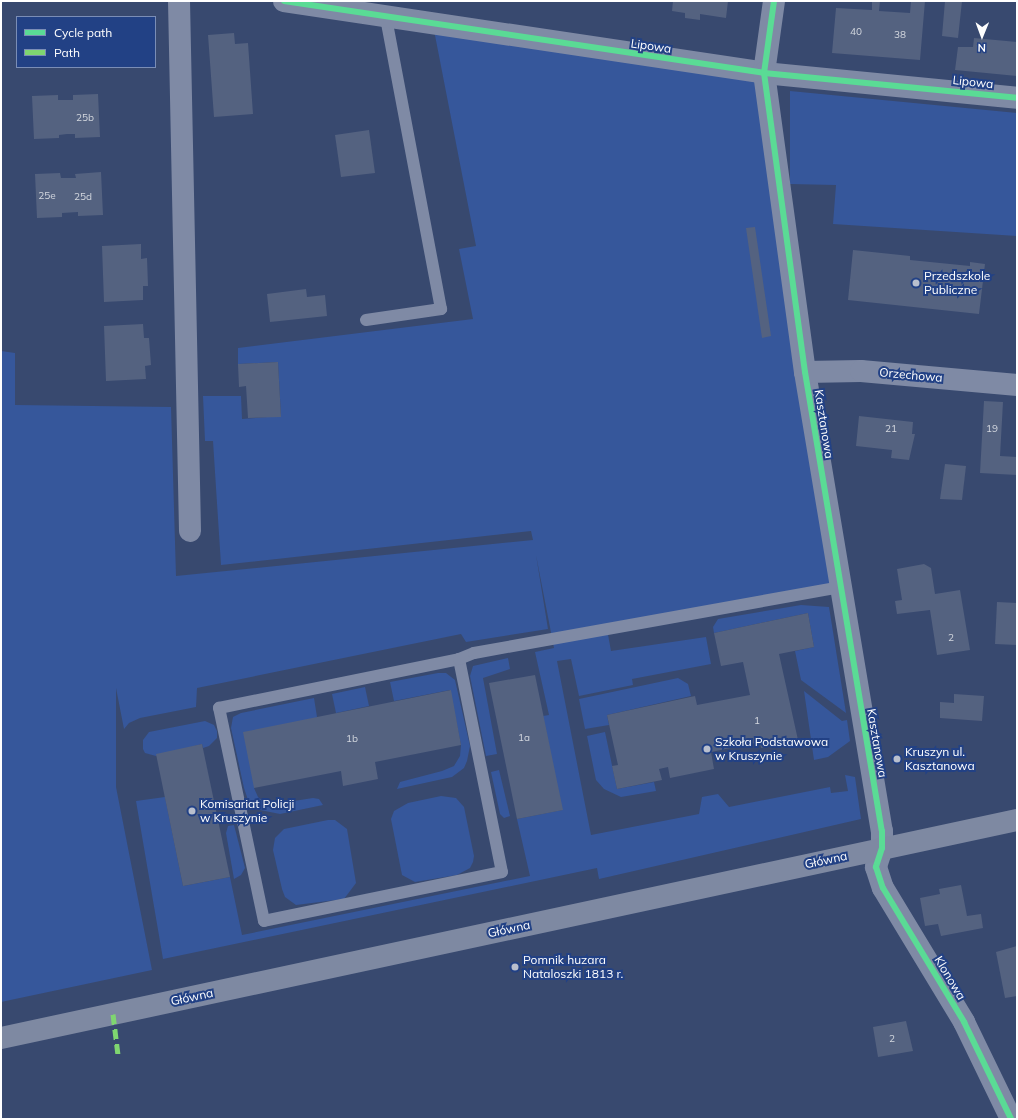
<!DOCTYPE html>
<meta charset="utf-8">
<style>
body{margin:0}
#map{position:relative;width:1018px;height:1120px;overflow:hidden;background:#38496f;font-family:Mulish,sans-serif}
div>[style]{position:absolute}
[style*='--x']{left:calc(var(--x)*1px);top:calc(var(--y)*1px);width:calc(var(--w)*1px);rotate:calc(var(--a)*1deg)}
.green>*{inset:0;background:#36579b}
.building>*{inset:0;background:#546280}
.lane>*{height:12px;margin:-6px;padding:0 6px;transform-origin:6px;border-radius:6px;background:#7f8aa5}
.street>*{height:22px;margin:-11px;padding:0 11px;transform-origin:11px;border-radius:11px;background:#7f8aa5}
.primary>*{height:22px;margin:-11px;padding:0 11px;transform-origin:11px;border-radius:11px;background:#7e89a2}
.quiet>*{height:5px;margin-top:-2.5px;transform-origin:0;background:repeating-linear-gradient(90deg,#7fd670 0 10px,transparent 0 15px)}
.cycleway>*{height:6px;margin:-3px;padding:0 3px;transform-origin:3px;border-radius:3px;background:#5adb95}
.dots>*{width:11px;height:11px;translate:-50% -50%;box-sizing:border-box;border:2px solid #224185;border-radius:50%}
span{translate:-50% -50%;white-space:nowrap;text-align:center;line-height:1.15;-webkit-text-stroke:4px #224185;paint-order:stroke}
.number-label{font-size:10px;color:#d4d8df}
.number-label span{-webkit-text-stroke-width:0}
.street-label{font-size:12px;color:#fff}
.poi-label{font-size:12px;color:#fff}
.left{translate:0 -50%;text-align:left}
.frame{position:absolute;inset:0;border:2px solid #fff;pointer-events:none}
.legend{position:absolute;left:16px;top:16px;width:140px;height:52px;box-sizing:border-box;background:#224185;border:1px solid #7a8db6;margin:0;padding:5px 7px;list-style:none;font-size:12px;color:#fff}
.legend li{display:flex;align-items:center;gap:8px;height:20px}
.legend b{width:20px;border:1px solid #7a8db6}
.north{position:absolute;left:962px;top:16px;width:40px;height:40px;-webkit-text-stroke:3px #224185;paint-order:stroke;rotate:181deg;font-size:11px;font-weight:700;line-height:16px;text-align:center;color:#fff}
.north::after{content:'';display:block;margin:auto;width:14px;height:18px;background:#fff;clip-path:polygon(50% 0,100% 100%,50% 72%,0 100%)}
</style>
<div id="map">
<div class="green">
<i style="clip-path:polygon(433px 25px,764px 73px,840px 587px,607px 629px,611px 651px,706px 637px,711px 664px,632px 679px,633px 685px,579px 696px,571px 659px,557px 661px,591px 835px,699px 814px,702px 797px,718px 794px,729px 807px,830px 787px,831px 793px,848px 791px,845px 775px,855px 777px,861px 819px,599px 879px,597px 868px,163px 959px,136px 801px,165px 797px,183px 886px,230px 877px,242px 935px,530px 876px,517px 819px,562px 810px,543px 716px,549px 715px,535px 652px,554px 648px,536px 555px,548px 629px,466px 642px,461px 634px,197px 688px,196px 707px,140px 718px,129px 723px,124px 729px,116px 688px,116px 787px,152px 970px,1px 1002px,1px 351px,15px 353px,15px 405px,171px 407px,176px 576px,533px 540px,531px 531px,221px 565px,213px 441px,205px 441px,203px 396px,241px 396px,242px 419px,281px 416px,278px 362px,238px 364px,238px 348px,473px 319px,459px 249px,476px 246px)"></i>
<i style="clip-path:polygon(790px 91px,1017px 113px,1017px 236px,833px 224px,836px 185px,790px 184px)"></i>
<i style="clip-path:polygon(801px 605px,829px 607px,846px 713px,801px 680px,795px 651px,814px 647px,808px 613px,714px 633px,713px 627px,718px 619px)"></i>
<i style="clip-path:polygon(508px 658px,510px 669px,483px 678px,497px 754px,486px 756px,470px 676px,473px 666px)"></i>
<i style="clip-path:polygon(438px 673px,446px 673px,455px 680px,470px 746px,467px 761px,464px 768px,452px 777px,397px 789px,400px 782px,442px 771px,454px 766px,460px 756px,461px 745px,450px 690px,394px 701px,390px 682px)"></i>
<i style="clip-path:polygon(678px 678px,688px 684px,691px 696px,607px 715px,609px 725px,585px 729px,579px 699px)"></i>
<i style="clip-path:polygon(365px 687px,369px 706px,336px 713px,332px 694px)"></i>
<i style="clip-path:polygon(804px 691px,842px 721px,847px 720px,850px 741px,828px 757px,814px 760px)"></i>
<i style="clip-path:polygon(314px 698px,317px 717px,254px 788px,258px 797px,268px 805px,313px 798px,319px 799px,323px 805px,280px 814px,260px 810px,249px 803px,244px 788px,231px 728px,233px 717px,241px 713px)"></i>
<i style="clip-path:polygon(205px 721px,214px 725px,217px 731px,217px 738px,209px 746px,203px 748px,202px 744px,156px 756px,145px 753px,143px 749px,143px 740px,149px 732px)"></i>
<i style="clip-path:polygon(605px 732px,617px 789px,654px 782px,656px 791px,621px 797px,604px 789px,596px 780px,587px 736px)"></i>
<i style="clip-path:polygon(499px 770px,510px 816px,504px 818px,500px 814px,491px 772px)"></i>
<i style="clip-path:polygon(441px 796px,456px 798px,464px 807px,474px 856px,473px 862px,470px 868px,457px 875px,415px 882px,402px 875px,391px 819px,394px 811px,408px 803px)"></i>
<i style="clip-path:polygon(328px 820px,335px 820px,347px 829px,356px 883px,344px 899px,296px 905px,285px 897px,282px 889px,273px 850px,275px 838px,284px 829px)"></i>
<i style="clip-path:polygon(234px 825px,245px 868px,241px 875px,234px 879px,226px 833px,228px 826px)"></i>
</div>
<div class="building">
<i style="clip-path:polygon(673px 1px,728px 1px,726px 18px,700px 14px,700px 20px,685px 18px,685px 13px,672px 11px)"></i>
<i style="clip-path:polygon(872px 1px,880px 1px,879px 11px,910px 13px,911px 1px,925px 1px,920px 60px,832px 53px,836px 8px,872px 10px)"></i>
<i style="clip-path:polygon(945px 1px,962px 1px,958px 38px,942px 36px)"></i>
<i style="clip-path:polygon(234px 33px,235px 44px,248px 43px,253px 114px,214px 117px,208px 35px)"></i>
<i style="clip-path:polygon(974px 38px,1017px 42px,1017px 76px,955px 70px,958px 47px,973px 47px)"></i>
<i style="clip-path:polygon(98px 94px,100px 137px,75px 138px,75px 134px,67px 134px,59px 135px,59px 138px,34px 139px,32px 96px,58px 95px,58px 100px,73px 100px,73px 95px)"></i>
<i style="clip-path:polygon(369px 130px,375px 173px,341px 177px,335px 135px)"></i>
<i style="clip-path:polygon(101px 172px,103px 215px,78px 216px,78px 212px,62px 213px,62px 217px,37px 218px,35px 174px,60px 173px,61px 178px,76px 178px,75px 174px)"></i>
<i style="clip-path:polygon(755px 227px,771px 336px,762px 338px,746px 228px)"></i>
<i style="clip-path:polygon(141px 244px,141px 259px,147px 258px,148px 286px,143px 286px,143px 300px,104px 302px,102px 246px)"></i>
<i style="clip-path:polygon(853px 250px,910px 256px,910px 260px,970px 266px,970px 262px,985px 264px,979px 314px,848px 300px)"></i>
<i style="clip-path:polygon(306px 289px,307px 297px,325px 295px,327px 316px,270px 322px,267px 294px)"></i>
<i style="clip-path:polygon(143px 324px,144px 338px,149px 338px,151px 365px,145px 366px,146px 379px,106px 381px,104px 326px)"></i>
<i style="clip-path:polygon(278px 362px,281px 417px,248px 418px,246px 386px,239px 387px,238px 364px)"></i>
<i style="clip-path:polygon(984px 401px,1003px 402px,1000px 456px,1017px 457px,1017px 475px,980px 473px)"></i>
<i style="clip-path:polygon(859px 416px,913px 422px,912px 434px,915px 434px,909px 460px,891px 458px,892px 450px,856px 446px)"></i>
<i style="clip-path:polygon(945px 464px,966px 466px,962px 500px,940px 499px)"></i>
<i style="clip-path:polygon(924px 564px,931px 568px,935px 594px,960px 590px,970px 650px,937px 655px,930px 610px,897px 614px,895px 601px,902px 600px,897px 569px)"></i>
<i style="clip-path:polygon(997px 602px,1017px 603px,1017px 645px,995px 644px)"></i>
<i style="clip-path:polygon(808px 613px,814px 647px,779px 654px,798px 740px,761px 748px,760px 742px,711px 752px,714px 769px,670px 778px,668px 767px,659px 769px,662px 780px,617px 789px,612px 766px,618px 765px,607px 715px,695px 696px,697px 705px,750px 695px,743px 662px,721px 666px,714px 633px)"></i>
<i style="clip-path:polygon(535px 675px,563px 810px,517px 819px,489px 683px)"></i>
<i style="clip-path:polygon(451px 690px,461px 745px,375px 762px,378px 779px,343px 786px,341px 771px,254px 788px,243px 732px)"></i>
<i style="clip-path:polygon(954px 694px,984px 696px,982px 721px,940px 718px,940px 702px,954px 703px)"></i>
<i style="clip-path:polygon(202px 744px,230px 877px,183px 886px,156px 754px)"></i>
<i style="clip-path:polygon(961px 885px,967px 916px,981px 914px,983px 928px,941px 936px,938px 924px,925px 926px,920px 898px,940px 894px,939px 889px)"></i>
<i style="clip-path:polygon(1017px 946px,1017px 996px,1005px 998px,996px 952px)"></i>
<i style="clip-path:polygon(906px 1021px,913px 1051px,878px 1057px,873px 1027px)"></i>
</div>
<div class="lane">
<i style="--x:366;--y:320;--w:76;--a:-8.3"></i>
<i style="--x:441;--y:309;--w:297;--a:-100.7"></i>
<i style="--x:459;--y:659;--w:217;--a:78.6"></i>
<i style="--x:502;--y:872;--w:243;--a:168.4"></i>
<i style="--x:264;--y:921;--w:218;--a:-101.9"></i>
<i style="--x:219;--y:708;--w:245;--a:-11.5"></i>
<i style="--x:459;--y:659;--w:16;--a:-22"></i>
<i style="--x:474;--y:653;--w:372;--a:-10.2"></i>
</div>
<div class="street">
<i style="--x:179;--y:1;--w:530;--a:88.81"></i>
<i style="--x:284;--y:1;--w:485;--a:8.5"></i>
<i style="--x:764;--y:73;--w:254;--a:5.6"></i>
<i style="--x:774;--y:1;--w:73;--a:97.9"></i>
<i style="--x:764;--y:73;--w:302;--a:82.2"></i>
<i style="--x:805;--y:372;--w:465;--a:80.5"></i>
<i style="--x:882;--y:831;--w:17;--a:90"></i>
<i style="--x:882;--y:848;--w:20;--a:108"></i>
<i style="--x:876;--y:867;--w:22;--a:72"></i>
<i style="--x:883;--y:888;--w:157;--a:58.8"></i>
<i style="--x:964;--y:1022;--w:108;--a:64.1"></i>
<i style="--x:805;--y:372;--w:56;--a:-1"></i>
<i style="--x:861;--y:371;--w:157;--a:5.1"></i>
</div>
<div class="primary">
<i style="--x:1;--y:1038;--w:1039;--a:-12.11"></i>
</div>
<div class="quiet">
<i style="--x:113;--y:1014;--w:41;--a:83"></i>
</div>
<div class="cycleway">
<i style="--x:284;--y:1;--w:485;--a:8.5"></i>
<i style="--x:764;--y:73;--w:254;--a:5.6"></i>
<i style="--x:774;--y:1;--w:73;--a:97.9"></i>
<i style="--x:764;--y:73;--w:302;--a:82.2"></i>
<i style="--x:805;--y:372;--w:465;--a:80.5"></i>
<i style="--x:882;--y:831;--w:17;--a:90"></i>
<i style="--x:882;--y:848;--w:20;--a:108"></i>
<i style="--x:876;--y:867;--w:22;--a:72"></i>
<i style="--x:883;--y:888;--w:157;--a:58.8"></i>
<i style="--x:964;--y:1022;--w:108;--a:64.1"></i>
</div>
<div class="dots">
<i style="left:916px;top:283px;background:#b9bfcd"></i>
<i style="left:707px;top:749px;background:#b9bfcd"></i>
<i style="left:897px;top:759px;background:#b9bfcd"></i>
<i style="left:192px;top:811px;background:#b9bfcd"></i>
<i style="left:515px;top:967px;background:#b9bfcd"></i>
</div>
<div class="number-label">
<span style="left:856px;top:32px">40</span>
<span style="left:900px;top:35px">38</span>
<span style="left:85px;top:118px">25b</span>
<span style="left:47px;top:196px">25e</span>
<span style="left:83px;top:197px">25d</span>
<span style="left:891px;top:429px">21</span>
<span style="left:992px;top:429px">19</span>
<span style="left:951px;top:638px">2</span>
<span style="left:757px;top:721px">1</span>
<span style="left:524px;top:738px">1a</span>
<span style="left:352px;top:739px">1b</span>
<span style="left:892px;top:1039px">2</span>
</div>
<div class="street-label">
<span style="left:651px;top:46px;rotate:8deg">Lipowa</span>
<span style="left:973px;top:82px;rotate:6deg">Lipowa</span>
<span style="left:911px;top:375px;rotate:5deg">Orzechowa</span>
<span style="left:824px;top:424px;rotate:81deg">Kasztanowa</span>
<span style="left:877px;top:743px;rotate:80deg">Kasztanowa</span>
<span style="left:826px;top:860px;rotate:-12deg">Główna</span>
<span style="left:509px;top:929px;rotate:-12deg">Główna</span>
<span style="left:950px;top:978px;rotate:59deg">Klonowa</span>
<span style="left:192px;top:997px;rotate:-12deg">Główna</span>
</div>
<div class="poi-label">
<span class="left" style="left:924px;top:283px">Przedszkole<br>Publiczne</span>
<span class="left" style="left:715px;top:749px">Szkoła Podstawowa<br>w Kruszynie</span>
<span class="left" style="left:905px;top:759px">Kruszyn ul.<br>Kasztanowa</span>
<span class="left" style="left:200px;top:811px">Komisariat Policji<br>w Kruszynie</span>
<span class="left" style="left:523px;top:967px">Pomnik huzara<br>Nataloszki 1813 r.</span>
</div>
<div class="frame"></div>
<ul class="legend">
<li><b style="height:5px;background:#5adb95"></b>Cycle path</li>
<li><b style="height:5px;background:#7fd670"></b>Path</li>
</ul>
<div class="north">N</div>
</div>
